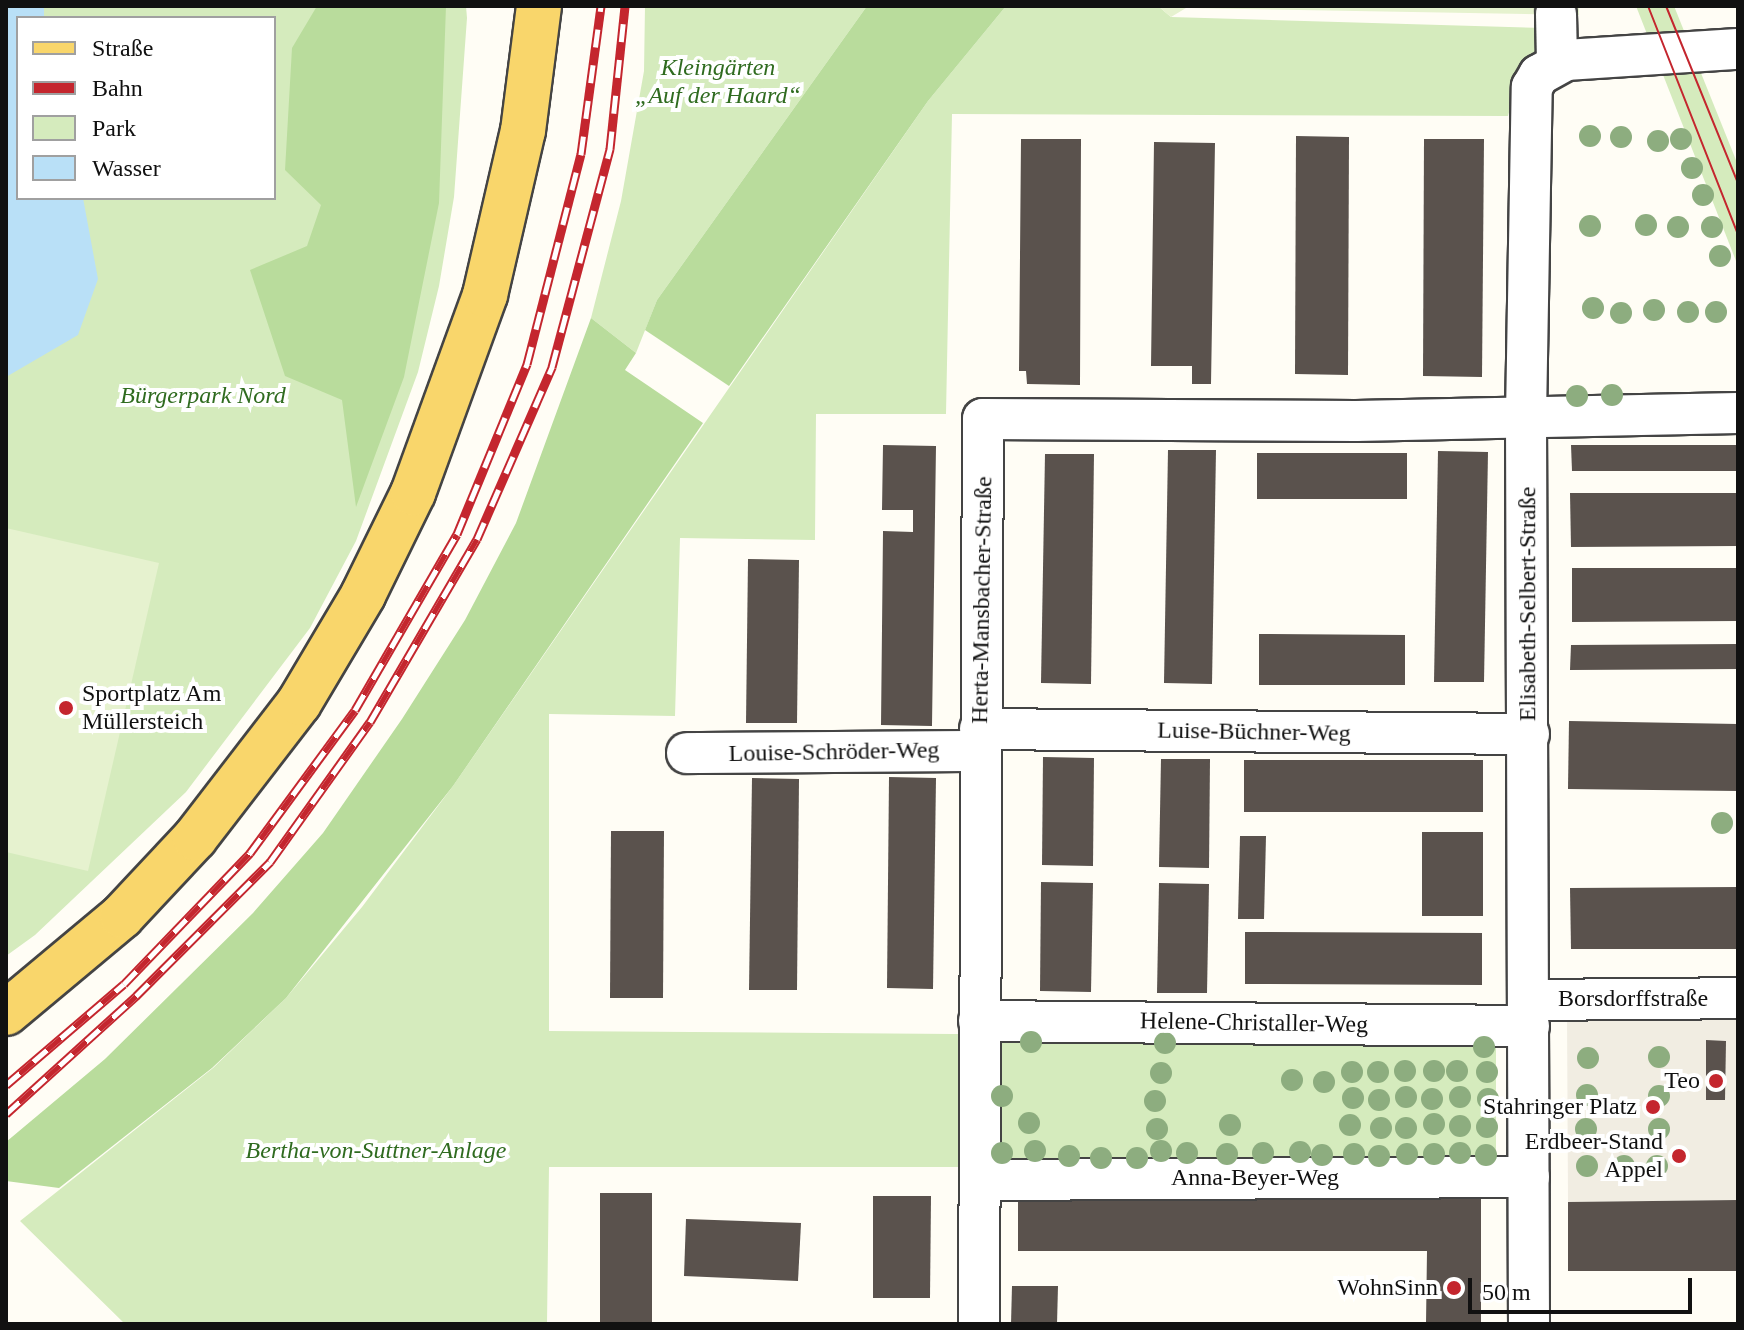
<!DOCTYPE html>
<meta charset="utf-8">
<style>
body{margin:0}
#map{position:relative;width:1744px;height:1330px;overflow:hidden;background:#fffdf5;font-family:"Times New Roman",serif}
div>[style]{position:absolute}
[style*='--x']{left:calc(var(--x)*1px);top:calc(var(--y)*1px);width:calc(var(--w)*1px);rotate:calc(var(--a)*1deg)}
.green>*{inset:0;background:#d5ebbd}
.forest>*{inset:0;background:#b9dc9c}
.pitch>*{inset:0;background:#e6f2cf}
.plaza>*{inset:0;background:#f1ede2}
.water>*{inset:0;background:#b9e0f7}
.building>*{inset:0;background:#5a524d}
.roads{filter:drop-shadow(2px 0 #444) drop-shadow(-2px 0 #444) drop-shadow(0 2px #444) drop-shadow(0 -2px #444)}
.minor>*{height:40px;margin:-20px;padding:0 20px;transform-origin:20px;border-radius:20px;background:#fff}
.major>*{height:44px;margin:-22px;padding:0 22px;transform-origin:22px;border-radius:22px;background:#f9d66b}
.tram>*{height:2px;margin:-1px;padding:0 1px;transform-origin:1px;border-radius:1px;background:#c4262e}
.rail>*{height:9px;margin-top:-4.5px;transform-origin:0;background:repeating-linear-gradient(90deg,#fff 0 18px,#c4262e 0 36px);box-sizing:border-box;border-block:2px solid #c4262e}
.trees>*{width:22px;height:22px;margin:-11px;border-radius:50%;background:#8dad7f}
.dots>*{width:22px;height:22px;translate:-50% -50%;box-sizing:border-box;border:4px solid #fff;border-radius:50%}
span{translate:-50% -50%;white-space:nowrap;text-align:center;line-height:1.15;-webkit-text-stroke:8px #fff;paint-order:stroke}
.park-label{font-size:24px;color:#2f6b1f;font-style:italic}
.street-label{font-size:24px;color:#111}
.poi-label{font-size:24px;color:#111}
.left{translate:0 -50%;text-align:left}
.right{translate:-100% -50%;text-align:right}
.frame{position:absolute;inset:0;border:8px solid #111;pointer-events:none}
.legend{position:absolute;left:16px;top:16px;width:260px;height:184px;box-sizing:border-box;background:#fff;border:2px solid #a0a0a0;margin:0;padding:10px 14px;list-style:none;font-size:24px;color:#111}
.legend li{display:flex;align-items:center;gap:16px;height:40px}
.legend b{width:40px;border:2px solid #a0a0a0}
.scale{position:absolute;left:1468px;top:1278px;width:224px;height:36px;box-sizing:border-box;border:4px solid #111;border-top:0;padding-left:10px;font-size:24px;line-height:28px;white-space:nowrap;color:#111;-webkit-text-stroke:6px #fff;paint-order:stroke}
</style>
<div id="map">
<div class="green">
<i style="clip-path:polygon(evenodd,6px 6px,466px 6px,467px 18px,454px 197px,439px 286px,418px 372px,356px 541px,310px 628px,186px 792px,35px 935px,6px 956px,6px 6px,18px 18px,274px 18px,274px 198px,18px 198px,18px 18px)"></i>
<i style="clip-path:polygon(645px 6px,867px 6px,657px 300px,636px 353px,591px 318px,621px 201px,644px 71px)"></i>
<i style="clip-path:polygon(1006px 6px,1158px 6px,1171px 17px,1544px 28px,1543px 50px,1520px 71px,1508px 116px,952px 114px,946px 414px,816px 414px,815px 540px,680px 538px,675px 716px,549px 714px,549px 1031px,1496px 1038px,1496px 1167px,549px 1167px,547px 1324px,125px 1324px,20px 1221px,213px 1068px,286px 998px,362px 907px,453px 786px,928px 101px)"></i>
<i style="clip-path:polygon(1636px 6px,1674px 6px,1738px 165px,1738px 266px)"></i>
</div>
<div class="forest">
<i style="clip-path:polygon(317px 6px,446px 6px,439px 203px,404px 377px,356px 507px,342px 400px,285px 376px,250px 270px,307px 246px,321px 205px,285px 170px,292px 48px)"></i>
<i style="clip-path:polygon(867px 6px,1006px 6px,928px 101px,729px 386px,645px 330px,657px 300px)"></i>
<i style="clip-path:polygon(591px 318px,636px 353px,625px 370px,703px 423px,453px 786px,286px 998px,212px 1068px,59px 1188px,6px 1181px,6px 1142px,105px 1059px,253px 913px,323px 833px,402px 719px,465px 620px,516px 523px)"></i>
</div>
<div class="pitch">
<i style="clip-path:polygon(1158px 6px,1579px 6px,1579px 15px,1186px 8px,1171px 17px)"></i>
<i style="clip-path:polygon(6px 528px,159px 563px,88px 871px,6px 852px)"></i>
</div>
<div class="plaza">
<i style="clip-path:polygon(1738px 1012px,1738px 1200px,1568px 1202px,1567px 1013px)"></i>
</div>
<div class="water">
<i style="clip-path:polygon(6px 6px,44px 6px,44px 18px,18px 18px,18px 198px,83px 198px,98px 279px,78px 335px,6px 377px)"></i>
</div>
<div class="building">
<i style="clip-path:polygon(1296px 136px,1349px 137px,1348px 375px,1295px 374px)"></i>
<i style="clip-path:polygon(1021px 139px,1081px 139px,1080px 385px,1027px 384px,1026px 371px,1019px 371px)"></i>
<i style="clip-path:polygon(1424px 139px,1484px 139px,1482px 377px,1423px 376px)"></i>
<i style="clip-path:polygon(1154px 142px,1215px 143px,1211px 384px,1192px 384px,1192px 366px,1151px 366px)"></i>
<i style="clip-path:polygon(883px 445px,936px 446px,932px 726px,881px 725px,883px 531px,913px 532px,913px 510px,882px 510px)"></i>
<i style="clip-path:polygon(1571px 445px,1738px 445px,1738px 471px,1572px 471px)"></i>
<i style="clip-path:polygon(1168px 450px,1216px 450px,1212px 684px,1164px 683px)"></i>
<i style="clip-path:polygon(1438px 451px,1488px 452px,1484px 682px,1434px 682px)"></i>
<i style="clip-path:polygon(1257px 453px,1407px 453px,1407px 499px,1257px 499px)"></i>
<i style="clip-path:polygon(1045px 454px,1094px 454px,1091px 684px,1041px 683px)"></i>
<i style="clip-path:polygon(1570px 493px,1738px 493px,1738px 546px,1571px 547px)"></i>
<i style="clip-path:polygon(748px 559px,799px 560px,797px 723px,746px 723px)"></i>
<i style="clip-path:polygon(1572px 568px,1738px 568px,1738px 621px,1572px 622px)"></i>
<i style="clip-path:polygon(1259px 634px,1405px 635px,1405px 685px,1259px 685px)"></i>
<i style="clip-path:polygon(1738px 644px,1738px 669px,1570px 670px,1571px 645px)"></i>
<i style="clip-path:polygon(1569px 721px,1738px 724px,1738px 791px,1568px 789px)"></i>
<i style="clip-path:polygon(1043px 757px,1094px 758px,1093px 866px,1042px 865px)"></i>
<i style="clip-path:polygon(1161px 759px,1210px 759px,1209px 868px,1159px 867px)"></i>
<i style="clip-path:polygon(1244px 760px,1483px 760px,1483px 812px,1244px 812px)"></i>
<i style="clip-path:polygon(889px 777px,936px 778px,933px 989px,887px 988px)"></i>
<i style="clip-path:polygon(752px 778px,799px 779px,797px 990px,749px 990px)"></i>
<i style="clip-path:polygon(611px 831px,664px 831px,663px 998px,610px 998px)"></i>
<i style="clip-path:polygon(1422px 832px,1483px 832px,1483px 916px,1422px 916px)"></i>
<i style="clip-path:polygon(1240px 836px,1266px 836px,1264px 919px,1238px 919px)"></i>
<i style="clip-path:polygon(1041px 882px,1093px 883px,1091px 992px,1040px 991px)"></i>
<i style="clip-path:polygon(1159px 883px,1209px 884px,1207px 993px,1157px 993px)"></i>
<i style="clip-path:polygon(1738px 887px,1738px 949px,1571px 949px,1570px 888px)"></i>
<i style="clip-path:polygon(1245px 932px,1482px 933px,1482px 985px,1245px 984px)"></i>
<i style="clip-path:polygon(1706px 1040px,1726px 1041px,1725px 1100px,1706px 1100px)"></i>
<i style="clip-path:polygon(600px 1193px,652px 1193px,652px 1324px,600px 1324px)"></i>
<i style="clip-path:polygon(873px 1196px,931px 1196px,930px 1298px,873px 1298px)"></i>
<i style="clip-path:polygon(1018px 1198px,1481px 1198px,1481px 1324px,1426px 1324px,1427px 1251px,1018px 1251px)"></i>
<i style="clip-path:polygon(1738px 1200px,1738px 1271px,1568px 1271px,1568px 1202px)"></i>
<i style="clip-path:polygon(686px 1219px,801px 1223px,798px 1281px,684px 1276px)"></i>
<i style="clip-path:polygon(1012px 1286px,1058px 1286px,1057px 1324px,1011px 1324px)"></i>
</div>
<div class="roads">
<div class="minor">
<i style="--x:1556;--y:14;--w:48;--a:88.8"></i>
<i style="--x:980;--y:729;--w:549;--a:0.52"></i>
<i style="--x:687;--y:753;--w:293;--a:-0.4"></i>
<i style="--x:1529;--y:1000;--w:209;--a:-0.5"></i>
<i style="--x:979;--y:1021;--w:550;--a:0.52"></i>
<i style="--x:980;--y:1180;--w:549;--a:-0.31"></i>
<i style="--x:979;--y:1324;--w:905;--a:-89.75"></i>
<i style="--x:983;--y:419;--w:373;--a:0.3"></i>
<i style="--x:1356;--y:421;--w:382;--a:-1.2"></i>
<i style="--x:1529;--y:1324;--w:908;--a:-90.19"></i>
<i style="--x:1526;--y:416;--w:329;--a:-89"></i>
<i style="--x:1532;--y:87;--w:14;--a:-60"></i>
<i style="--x:1539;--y:75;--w:31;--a:-29"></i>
<i style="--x:1566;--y:60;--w:172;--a:-3.7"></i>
</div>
<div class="major">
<i style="--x:6;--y:1013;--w:151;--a:-39.9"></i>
<i style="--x:122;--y:916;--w:107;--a:-46.9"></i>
<i style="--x:195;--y:838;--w:170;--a:-52.4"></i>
<i style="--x:299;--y:703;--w:126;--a:-59.3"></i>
<i style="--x:363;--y:595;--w:114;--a:-63.9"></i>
<i style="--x:413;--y:493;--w:211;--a:-70"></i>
<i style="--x:485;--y:295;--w:168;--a:-77"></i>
<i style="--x:523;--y:131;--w:126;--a:-82.7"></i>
</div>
</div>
<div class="tram">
<i style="--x:1648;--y:6;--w:246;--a:68.5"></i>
<i style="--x:1666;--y:6;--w:191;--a:67.9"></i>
</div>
<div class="rail">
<i style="--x:6;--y:1085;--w:155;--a:-40.6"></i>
<i style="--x:124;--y:984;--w:182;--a:-46.1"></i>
<i style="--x:250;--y:853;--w:177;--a:-53.7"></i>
<i style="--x:355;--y:710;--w:203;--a:-59.9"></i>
<i style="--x:457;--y:534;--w:184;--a:-67.6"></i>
<i style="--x:527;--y:364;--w:217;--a:-75.6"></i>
<i style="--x:581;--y:154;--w:149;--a:-82.3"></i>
<i style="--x:6;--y:1114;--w:176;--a:-42.2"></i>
<i style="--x:136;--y:996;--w:190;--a:-45"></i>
<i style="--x:270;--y:862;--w:172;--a:-54.5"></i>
<i style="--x:370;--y:722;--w:212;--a:-59.7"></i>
<i style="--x:477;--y:539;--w:188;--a:-66.4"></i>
<i style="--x:552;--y:367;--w:226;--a:-75.1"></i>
<i style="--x:610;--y:149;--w:144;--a:-84"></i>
</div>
<div class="trees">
<i style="left:1590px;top:136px"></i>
<i style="left:1621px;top:137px"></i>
<i style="left:1681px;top:139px"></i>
<i style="left:1658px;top:141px"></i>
<i style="left:1692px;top:168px"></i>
<i style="left:1703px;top:195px"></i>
<i style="left:1646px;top:225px"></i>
<i style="left:1590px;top:226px"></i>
<i style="left:1678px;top:227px"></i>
<i style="left:1712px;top:227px"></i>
<i style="left:1720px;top:256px"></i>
<i style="left:1593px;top:308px"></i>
<i style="left:1654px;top:310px"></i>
<i style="left:1688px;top:312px"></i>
<i style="left:1716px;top:312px"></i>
<i style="left:1621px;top:313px"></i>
<i style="left:1612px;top:395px"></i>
<i style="left:1577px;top:396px"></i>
<i style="left:1722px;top:823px"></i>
<i style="left:1031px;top:1042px"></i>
<i style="left:1165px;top:1043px"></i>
<i style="left:1484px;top:1047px"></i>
<i style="left:1659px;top:1057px"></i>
<i style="left:1588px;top:1058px"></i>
<i style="left:1405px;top:1071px"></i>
<i style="left:1434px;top:1071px"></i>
<i style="left:1457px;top:1071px"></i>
<i style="left:1352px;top:1072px"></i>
<i style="left:1378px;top:1072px"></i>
<i style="left:1487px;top:1072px"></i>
<i style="left:1161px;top:1073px"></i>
<i style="left:1292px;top:1080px"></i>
<i style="left:1324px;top:1082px"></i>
<i style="left:1587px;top:1095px"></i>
<i style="left:1002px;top:1096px"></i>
<i style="left:1659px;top:1096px"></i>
<i style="left:1406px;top:1097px"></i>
<i style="left:1460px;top:1097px"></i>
<i style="left:1353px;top:1098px"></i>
<i style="left:1432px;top:1099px"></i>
<i style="left:1488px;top:1099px"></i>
<i style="left:1379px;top:1100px"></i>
<i style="left:1155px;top:1101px"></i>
<i style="left:1029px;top:1123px"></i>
<i style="left:1434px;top:1124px"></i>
<i style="left:1230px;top:1125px"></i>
<i style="left:1350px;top:1125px"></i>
<i style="left:1460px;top:1126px"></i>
<i style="left:1487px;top:1127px"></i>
<i style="left:1381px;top:1128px"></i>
<i style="left:1406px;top:1128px"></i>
<i style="left:1157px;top:1129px"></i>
<i style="left:1586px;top:1129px"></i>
<i style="left:1659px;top:1129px"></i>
<i style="left:1035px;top:1151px"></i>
<i style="left:1161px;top:1151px"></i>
<i style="left:1300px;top:1152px"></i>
<i style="left:1002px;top:1153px"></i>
<i style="left:1187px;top:1153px"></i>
<i style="left:1263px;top:1153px"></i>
<i style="left:1460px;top:1153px"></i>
<i style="left:1227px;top:1154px"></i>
<i style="left:1354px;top:1154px"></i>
<i style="left:1407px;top:1154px"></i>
<i style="left:1434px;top:1154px"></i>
<i style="left:1322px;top:1155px"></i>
<i style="left:1486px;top:1155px"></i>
<i style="left:1069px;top:1156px"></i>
<i style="left:1379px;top:1156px"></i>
<i style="left:1101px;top:1158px"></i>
<i style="left:1137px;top:1158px"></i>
<i style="left:1587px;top:1166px"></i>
<i style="left:1624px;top:1166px"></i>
<i style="left:1657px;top:1166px"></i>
</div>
<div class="dots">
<i style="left:66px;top:708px;background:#c4262e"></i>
<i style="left:1716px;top:1081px;background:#c4262e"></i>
<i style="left:1653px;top:1107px;background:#c4262e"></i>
<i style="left:1679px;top:1156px;background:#c4262e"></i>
<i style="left:1454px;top:1288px;background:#c4262e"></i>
</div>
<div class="park-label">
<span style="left:718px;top:82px">Kleingärten<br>„Auf der Haard“</span>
<span style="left:203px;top:396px">Bürgerpark Nord</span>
<span style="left:376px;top:1151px">Bertha-von-Suttner-Anlage</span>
</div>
<div class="street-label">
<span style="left:982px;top:600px;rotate:-89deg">Herta-Mansbacher-Straße</span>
<span style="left:1528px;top:604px;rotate:-90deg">Elisabeth-Selbert-Straße</span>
<span style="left:1254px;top:732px;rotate:1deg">Luise-Büchner-Weg</span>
<span style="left:834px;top:752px;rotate:-1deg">Louise-Schröder-Weg</span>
<span style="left:1633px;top:999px">Borsdorffstraße</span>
<span style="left:1254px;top:1023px;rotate:1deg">Helene-Christaller-Weg</span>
<span style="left:1255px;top:1178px">Anna-Beyer-Weg</span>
</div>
<div class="poi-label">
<span class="left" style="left:82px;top:708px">Sportplatz Am<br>Müllersteich</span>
<span class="right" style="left:1700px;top:1081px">Teo</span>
<span class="right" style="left:1637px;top:1107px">Stahringer Platz</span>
<span class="right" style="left:1663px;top:1156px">Erdbeer-Stand<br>Appel</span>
<span class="right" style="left:1438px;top:1288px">WohnSinn</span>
</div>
<div class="frame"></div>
<ul class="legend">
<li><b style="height:10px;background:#f9d66b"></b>Straße</li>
<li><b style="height:10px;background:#c4262e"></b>Bahn</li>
<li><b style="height:22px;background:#d5ebbd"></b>Park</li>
<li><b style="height:22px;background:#b9e0f7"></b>Wasser</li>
</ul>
<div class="scale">50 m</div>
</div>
